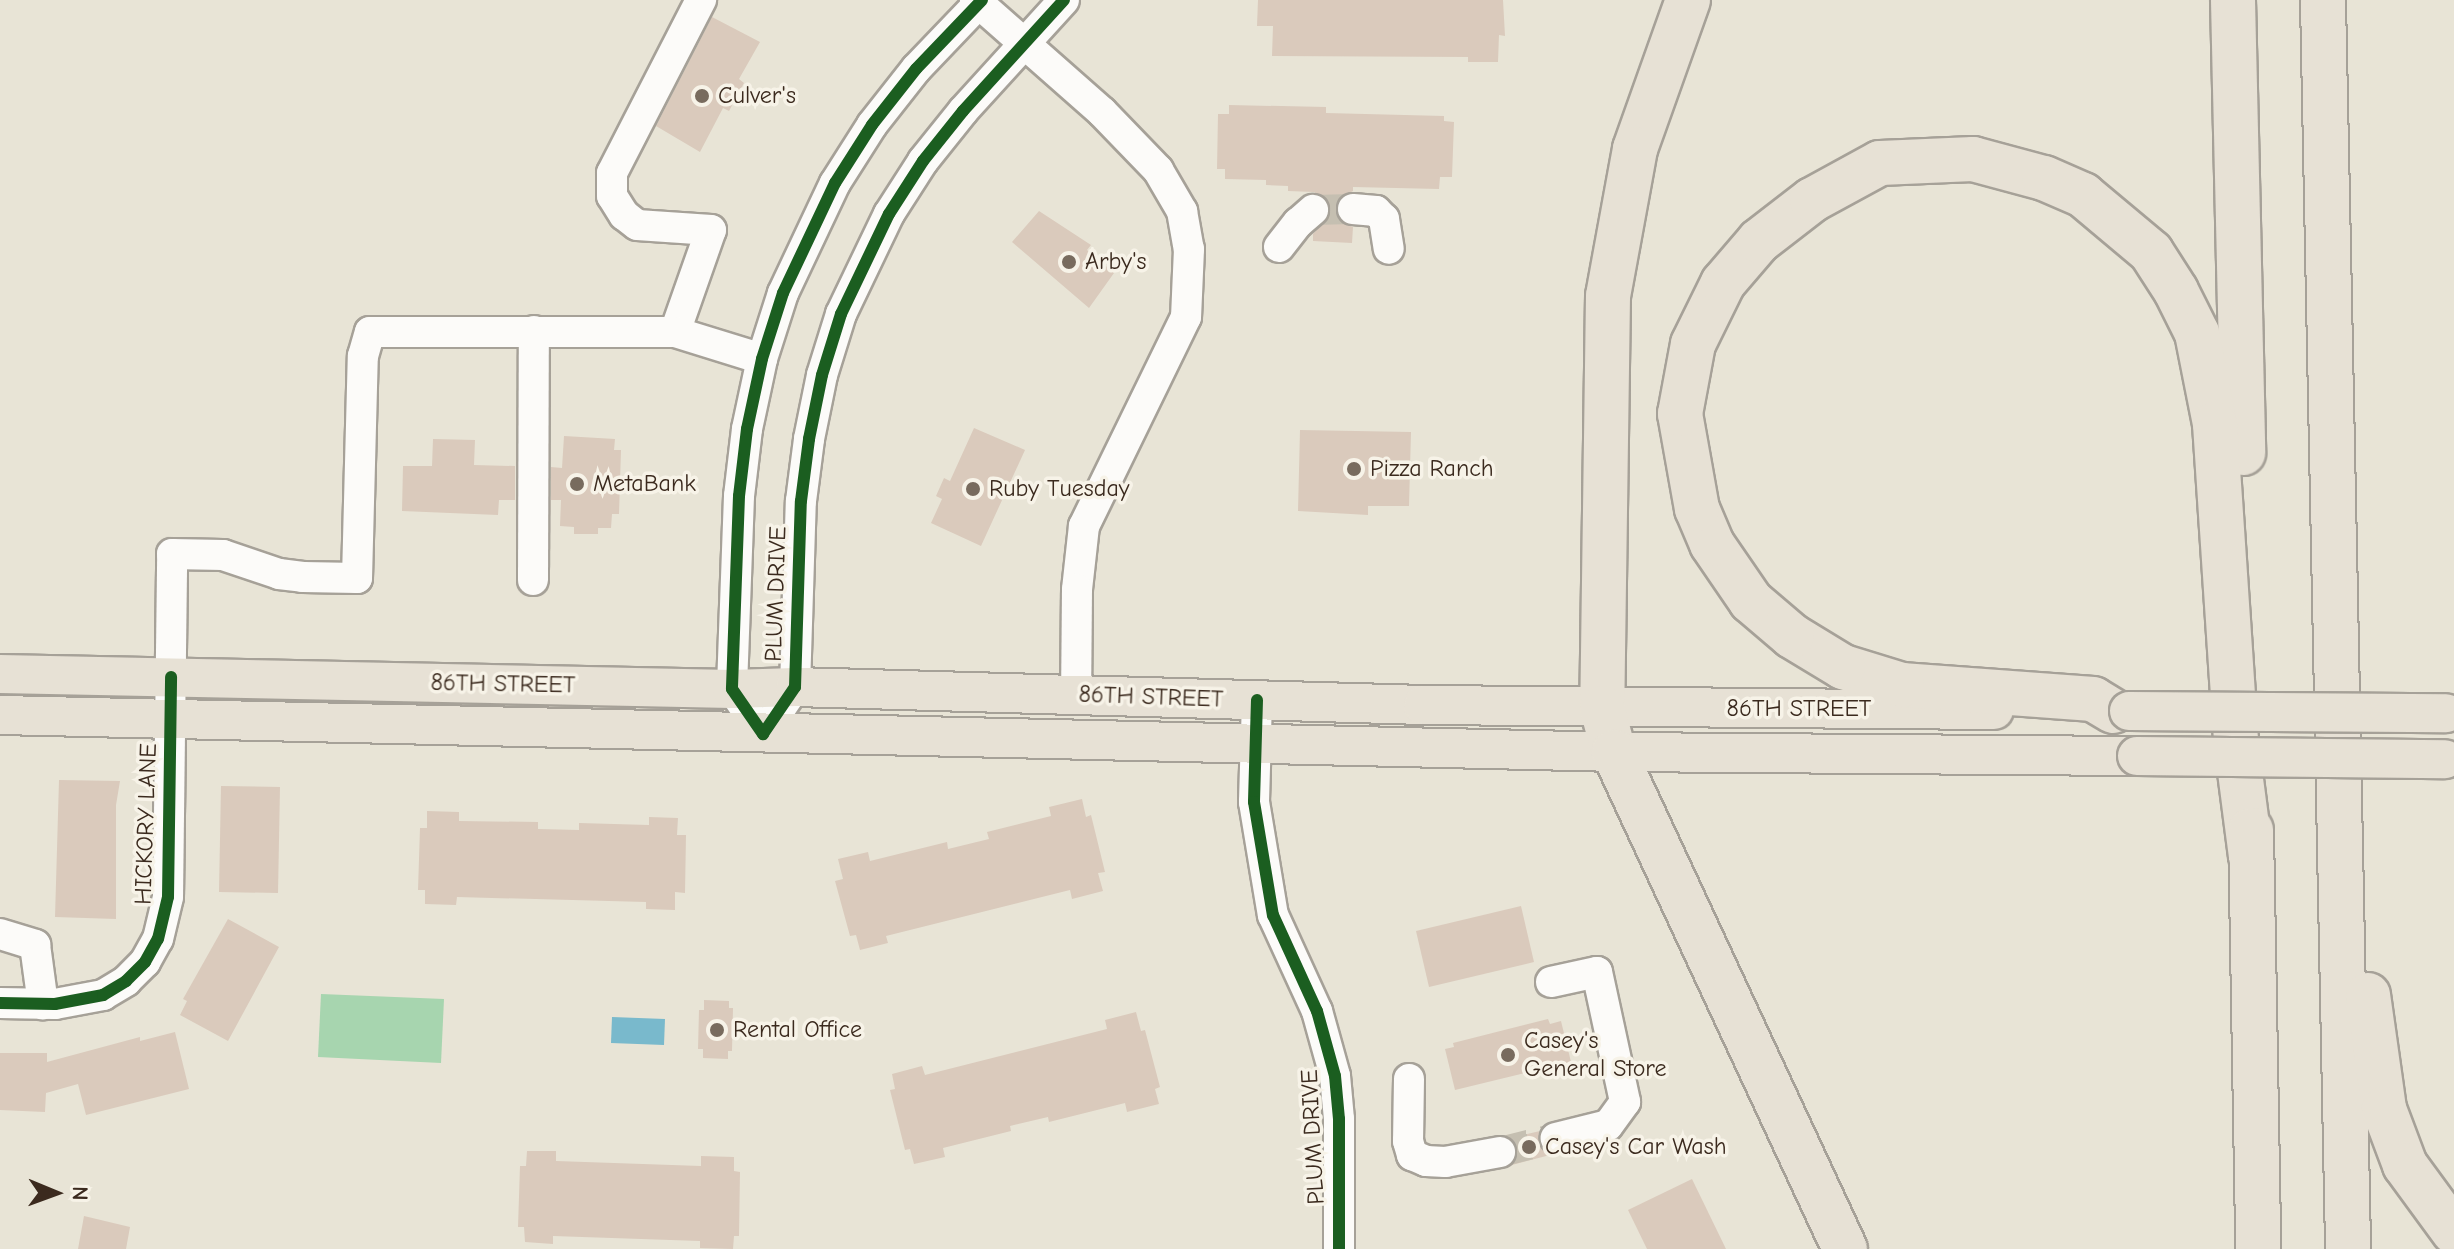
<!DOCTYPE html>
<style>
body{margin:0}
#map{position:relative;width:2454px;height:1249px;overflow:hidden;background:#e8e4d6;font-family:"Comic Neue",sans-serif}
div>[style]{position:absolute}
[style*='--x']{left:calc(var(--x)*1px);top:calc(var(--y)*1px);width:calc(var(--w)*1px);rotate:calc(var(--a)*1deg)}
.green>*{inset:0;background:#a7d5af}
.water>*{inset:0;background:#79b9cc}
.building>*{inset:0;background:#dacabc}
.minor-tunnel>*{height:30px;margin-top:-15px;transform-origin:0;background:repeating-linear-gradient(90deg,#c5bfb1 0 30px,transparent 0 45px)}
.roads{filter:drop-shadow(2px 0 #a6a198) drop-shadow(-2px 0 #a6a198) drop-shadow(0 2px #a6a198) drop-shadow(0 -2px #a6a198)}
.minor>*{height:30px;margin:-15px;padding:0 15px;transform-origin:15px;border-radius:15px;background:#fcfbf9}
.major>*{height:38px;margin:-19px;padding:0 19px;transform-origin:19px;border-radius:19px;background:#e7e1d5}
.highway>*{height:44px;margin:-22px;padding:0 22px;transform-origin:22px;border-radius:22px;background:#e7e1d5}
.bridges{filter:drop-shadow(2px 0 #a6a198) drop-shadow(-2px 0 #a6a198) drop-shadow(0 2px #a6a198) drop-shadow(0 -2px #a6a198)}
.major-bridge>*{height:38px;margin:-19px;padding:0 19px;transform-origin:19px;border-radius:19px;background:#e7e1d5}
.cycleway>*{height:12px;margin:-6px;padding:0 6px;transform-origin:6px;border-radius:6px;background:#1b5e20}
.dots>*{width:22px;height:22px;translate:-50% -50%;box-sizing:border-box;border:4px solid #f7f3e8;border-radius:50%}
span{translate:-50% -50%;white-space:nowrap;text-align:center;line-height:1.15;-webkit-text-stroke:7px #f7f3e8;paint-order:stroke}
.poi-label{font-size:24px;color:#3b2a1e}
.left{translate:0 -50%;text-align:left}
.street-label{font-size:24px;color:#3b2a1e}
.north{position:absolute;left:16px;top:1153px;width:80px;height:80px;-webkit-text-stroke:6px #f7f3e8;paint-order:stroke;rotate:91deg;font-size:22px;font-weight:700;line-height:32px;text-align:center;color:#3b2a1e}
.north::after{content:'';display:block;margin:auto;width:28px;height:36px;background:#3b2a1e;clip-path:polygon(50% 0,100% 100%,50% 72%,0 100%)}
</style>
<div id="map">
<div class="green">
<i style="clip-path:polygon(321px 994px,444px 999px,441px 1063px,318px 1057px)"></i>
</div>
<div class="water">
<i style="clip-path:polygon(612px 1017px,665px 1019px,664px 1045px,611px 1043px)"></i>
</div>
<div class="building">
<i style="clip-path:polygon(1258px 0,1503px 0,1505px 36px,1499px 35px,1498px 62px,1468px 62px,1468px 57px,1272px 56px,1273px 26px,1257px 26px)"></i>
<i style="clip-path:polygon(712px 17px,760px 42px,739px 79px,744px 83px,729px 111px,723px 108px,700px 152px,656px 126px)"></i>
<i style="clip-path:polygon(1229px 105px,1326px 107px,1326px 113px,1444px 116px,1444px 121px,1454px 122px,1452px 177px,1440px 177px,1439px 189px,1353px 187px,1353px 191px,1339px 198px,1335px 208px,1342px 223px,1353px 227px,1352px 243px,1313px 241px,1313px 234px,1330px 215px,1326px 198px,1314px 192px,1288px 191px,1288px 186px,1266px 185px,1266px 180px,1225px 179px,1225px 169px,1217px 169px,1218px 114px,1229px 114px)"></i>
<i style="clip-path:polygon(1039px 211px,1091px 245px,1087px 250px,1114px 273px,1089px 308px,1012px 242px)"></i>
<i style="clip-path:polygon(974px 428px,1025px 450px,981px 546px,931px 523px,942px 499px,936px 496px,944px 478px,950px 481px)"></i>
<i style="clip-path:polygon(1300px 430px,1411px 432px,1409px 506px,1368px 506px,1368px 515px,1298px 511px)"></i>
<i style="clip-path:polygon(564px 436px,615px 439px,614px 450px,621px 450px,619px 514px,612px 514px,611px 528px,598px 528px,598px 534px,574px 534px,574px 527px,560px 526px,561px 500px,551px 500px,551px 467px,562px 468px)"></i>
<i style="clip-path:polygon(433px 439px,475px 440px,474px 465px,515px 466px,515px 500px,499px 500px,498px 515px,402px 511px,403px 466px,432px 466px)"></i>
<i style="clip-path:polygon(59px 780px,120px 781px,116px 805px,116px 919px,55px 917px)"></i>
<i style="clip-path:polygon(221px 786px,280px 787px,278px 893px,219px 892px)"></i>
<i style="clip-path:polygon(1082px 799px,1086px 817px,1091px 815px,1105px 872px,1098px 873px,1103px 891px,1072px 899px,1070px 890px,886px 936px,888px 943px,860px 950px,856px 935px,850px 936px,835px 881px,843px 879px,838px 859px,868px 852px,870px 861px,947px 842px,948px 849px,989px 839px,987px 832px,1051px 816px,1049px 807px)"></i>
<i style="clip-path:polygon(427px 811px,459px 812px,459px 821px,538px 822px,538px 829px,579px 830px,579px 823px,649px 825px,649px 817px,678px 818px,677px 835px,686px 835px,685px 893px,675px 892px,675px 910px,646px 909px,646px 902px,457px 897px,456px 905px,425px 904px,425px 890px,418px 890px,420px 828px,427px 828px)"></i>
<i style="clip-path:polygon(1521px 906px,1534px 962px,1429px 987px,1416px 931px)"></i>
<i style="clip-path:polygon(228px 919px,279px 947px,228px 1041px,180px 1015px,187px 1001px,183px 999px)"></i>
<i style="clip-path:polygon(704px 1000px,729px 1001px,729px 1008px,733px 1008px,732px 1051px,728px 1051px,728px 1059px,703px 1058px,703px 1049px,698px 1049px,699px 1010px,704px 1010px)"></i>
<i style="clip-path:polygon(1136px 1012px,1141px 1031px,1145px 1030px,1160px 1087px,1155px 1089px,1159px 1104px,1127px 1112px,1125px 1103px,1049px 1122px,1048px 1117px,1010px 1126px,1011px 1131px,943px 1148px,945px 1157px,914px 1164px,910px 1149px,905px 1150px,890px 1090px,895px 1089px,892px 1074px,922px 1066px,925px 1075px,1107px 1029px,1105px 1020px)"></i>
<i style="clip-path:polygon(1548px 1019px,1550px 1024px,1561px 1021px,1571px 1062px,1455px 1090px,1445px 1049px,1454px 1047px,1453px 1043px)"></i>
<i style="clip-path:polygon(175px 1032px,189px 1089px,86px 1115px,78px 1084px,46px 1093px,45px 1112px,0 1110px,0 1053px,47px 1053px,47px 1062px,140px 1037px,140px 1041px)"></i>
<i style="clip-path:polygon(1540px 1131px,1539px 1143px,1550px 1155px,1512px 1165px,1518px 1150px,1511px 1138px)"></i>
<i style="clip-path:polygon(527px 1151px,556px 1151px,556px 1161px,701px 1166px,701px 1156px,734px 1157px,734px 1171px,740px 1172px,739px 1236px,734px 1236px,733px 1249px,700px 1248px,700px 1241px,553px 1236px,553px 1244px,525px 1242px,524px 1227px,518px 1227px,520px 1166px,526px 1166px)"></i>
<i style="clip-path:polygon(1692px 1179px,1726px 1249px,1647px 1249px,1628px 1210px)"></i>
<i style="clip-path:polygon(84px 1216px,130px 1227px,126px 1249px,78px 1249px)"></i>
</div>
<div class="minor-tunnel">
<i style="--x:1313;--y:210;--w:40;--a:-1.4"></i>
<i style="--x:1500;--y:1152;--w:58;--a:-14"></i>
</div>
<div class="roads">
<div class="minor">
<i style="--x:975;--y:0;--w:169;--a:41.4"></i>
<i style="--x:1102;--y:112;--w:81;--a:46"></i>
<i style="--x:1158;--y:170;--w:48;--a:59.7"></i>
<i style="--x:1182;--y:211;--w:39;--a:80"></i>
<i style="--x:1189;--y:249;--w:68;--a:92.5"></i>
<i style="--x:1186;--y:317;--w:233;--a:116"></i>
<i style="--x:1084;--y:526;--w:63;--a:96.3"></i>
<i style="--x:1077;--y:589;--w:106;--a:90.5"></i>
<i style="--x:982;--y:0;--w:95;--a:133.7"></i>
<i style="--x:916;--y:69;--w:71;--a:128.2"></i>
<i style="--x:872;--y:125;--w:69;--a:122.5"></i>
<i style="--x:835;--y:183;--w:122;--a:115.3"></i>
<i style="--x:783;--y:293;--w:69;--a:107.7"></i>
<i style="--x:762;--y:359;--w:72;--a:102.1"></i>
<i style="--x:747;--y:429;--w:67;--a:96.8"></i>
<i style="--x:739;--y:496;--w:193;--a:92.1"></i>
<i style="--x:732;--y:689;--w:55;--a:55.4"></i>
<i style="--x:763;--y:734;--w:57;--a:-55.8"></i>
<i style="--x:795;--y:687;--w:186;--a:-88.2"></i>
<i style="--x:801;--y:501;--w:63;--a:-82.6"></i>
<i style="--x:809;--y:439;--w:65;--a:-78.5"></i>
<i style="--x:822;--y:375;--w:64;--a:-72.7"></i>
<i style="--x:841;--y:314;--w:111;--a:-64.4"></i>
<i style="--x:889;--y:214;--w:63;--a:-57.3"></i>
<i style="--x:923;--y:161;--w:64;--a:-51.3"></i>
<i style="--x:963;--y:111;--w:150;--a:-47.7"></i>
<i style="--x:1353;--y:209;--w:23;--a:5"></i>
<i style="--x:1376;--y:211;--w:11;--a:45"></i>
<i style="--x:1384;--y:219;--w:30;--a:81"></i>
<i style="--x:1279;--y:247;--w:31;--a:-52"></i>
<i style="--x:1298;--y:223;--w:20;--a:-41"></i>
<i style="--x:675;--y:332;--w:108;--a:-70.6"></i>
<i style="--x:711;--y:230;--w:74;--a:-176.1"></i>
<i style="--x:637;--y:225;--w:16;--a:-142"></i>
<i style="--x:624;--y:215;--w:22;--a:-122"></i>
<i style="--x:612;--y:196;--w:23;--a:-90"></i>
<i style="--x:612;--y:173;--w:195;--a:-62.8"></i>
<i style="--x:533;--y:580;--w:249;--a:-89.8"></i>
<i style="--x:1257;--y:700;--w:102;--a:91.7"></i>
<i style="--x:1254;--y:802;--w:115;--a:80.5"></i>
<i style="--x:1273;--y:915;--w:106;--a:65.4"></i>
<i style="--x:1317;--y:1011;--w:67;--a:74.5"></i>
<i style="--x:1335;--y:1076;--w:43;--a:84.7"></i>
<i style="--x:1339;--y:1119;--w:130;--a:90"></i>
<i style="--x:0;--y:934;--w:37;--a:17"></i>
<i style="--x:35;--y:945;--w:60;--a:82.3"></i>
<i style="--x:1551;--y:982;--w:47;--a:-12.3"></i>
<i style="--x:1597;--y:972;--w:133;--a:77.8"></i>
<i style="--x:1625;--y:1102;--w:29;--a:126"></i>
<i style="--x:1608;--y:1125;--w:54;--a:166"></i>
<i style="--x:0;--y:1003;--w:55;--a:1"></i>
<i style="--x:55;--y:1004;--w:49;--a:-10.6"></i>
<i style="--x:103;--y:995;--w:27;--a:-31"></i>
<i style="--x:126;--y:981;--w:27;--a:-45"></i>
<i style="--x:145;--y:962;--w:26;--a:-61"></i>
<i style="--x:158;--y:939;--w:43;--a:-76.6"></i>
<i style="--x:168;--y:897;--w:343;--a:-89.3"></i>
<i style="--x:172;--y:554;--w:51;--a:1.1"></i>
<i style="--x:223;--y:555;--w:59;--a:18.7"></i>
<i style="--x:279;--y:574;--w:24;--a:7"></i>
<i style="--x:303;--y:577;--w:54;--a:1.1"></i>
<i style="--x:357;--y:578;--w:222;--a:-88.5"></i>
<i style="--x:363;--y:356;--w:25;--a:-74"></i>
<i style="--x:370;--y:332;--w:305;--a:0"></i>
<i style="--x:675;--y:332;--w:91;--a:17.2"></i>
<i style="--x:1409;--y:1079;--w:62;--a:90.9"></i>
<i style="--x:1408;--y:1141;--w:15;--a:74"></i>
<i style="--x:1412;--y:1155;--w:15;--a:23"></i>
<i style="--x:1426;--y:1161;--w:19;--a:3"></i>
<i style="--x:1445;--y:1162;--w:56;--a:-10.3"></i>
</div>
<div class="major">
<i style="--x:0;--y:674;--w:732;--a:1.17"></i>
<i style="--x:732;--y:689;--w:63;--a:-1.8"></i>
<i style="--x:795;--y:687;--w:628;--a:1.64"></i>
<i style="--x:1423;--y:705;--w:571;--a:0.5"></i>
<i style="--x:0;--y:715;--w:1614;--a:1.31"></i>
<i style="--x:1614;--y:752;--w:523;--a:0.44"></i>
</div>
<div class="highway">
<i style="--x:1688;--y:0;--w:158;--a:109.6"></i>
<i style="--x:1635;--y:149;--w:149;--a:100.4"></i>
<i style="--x:1608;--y:296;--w:412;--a:90.8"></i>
<i style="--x:1602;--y:708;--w:46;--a:74.7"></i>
<i style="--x:1614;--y:752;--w:548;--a:65.07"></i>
<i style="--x:2233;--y:0;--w:453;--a:88.7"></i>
<i style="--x:2323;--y:0;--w:1249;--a:88.85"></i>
<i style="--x:2113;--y:711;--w:23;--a:-149"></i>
<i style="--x:2093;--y:699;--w:192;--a:-175.8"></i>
<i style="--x:1902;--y:685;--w:62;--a:-163"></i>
<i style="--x:1843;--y:667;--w:60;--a:-148.7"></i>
<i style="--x:1792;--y:636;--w:54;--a:-139.5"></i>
<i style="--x:1751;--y:601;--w:69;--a:-124.4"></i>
<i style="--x:1712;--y:544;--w:38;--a:-113"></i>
<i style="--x:1697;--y:509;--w:97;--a:-100.1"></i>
<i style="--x:1680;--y:414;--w:71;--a:-79.5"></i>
<i style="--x:1693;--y:344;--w:68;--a:-63.8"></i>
<i style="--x:1723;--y:283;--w:55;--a:-49.4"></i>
<i style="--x:1759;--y:241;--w:67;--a:-37.7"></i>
<i style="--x:1812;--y:200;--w:77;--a:-28.6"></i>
<i style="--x:1880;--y:163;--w:93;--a:-2.5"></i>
<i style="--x:1973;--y:159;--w:73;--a:15"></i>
<i style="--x:2044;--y:178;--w:43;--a:23.6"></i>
<i style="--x:2083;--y:195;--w:89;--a:40"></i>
<i style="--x:2151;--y:252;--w:46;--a:57.3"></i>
<i style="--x:2176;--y:291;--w:47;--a:63.4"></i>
<i style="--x:2197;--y:333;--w:93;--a:78.8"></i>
<i style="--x:2215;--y:424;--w:318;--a:86.2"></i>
<i style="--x:2236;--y:741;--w:117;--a:82.6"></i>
<i style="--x:2251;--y:830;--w:419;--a:89"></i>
<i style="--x:2368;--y:995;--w:115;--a:82"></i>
<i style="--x:2384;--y:1109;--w:60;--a:69.4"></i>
<i style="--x:2405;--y:1165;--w:83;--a:53.8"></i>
</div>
</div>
<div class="bridges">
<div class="major-bridge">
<i style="--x:2129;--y:711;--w:317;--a:0.4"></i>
<i style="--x:2137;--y:756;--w:308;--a:0.6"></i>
</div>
</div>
<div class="cycleway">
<i style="--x:982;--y:0;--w:95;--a:133.7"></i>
<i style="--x:916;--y:69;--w:71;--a:128.2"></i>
<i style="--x:872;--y:125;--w:69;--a:122.5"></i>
<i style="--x:835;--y:183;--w:122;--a:115.3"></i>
<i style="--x:783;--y:293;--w:69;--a:107.7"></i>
<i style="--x:762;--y:359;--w:72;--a:102.1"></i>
<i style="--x:747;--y:429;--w:67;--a:96.8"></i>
<i style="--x:739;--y:496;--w:193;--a:92.1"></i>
<i style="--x:732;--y:689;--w:55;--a:55.4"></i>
<i style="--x:763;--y:734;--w:57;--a:-55.8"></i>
<i style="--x:795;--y:687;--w:186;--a:-88.2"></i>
<i style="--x:801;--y:501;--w:63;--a:-82.6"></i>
<i style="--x:809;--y:439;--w:65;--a:-78.5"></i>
<i style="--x:822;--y:375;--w:64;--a:-72.7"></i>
<i style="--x:841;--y:314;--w:111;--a:-64.4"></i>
<i style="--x:889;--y:214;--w:63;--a:-57.3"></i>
<i style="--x:923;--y:161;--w:64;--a:-51.3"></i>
<i style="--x:963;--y:111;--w:150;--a:-47.7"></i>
<i style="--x:1257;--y:700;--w:102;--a:91.7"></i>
<i style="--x:1254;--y:802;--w:115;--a:80.5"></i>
<i style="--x:1273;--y:915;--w:106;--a:65.4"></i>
<i style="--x:1317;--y:1011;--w:67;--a:74.5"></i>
<i style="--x:1335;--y:1076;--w:43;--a:84.7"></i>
<i style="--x:1339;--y:1119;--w:130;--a:90"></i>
<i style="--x:0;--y:1003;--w:55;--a:1"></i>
<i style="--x:55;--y:1004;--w:49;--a:-10.6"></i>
<i style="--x:103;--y:995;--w:27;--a:-31"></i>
<i style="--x:126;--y:981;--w:27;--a:-45"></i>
<i style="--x:145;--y:962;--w:26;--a:-61"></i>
<i style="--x:158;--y:939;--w:43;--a:-76.6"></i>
<i style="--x:168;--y:897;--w:220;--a:-89.2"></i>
</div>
<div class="dots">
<i style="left:702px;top:96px;background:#786b5e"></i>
<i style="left:1069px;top:262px;background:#786b5e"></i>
<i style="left:1354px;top:469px;background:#786b5e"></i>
<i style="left:577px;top:484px;background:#786b5e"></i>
<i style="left:973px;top:489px;background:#786b5e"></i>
<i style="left:717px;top:1030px;background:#786b5e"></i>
<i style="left:1508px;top:1055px;background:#786b5e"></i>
<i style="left:1529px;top:1147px;background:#786b5e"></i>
</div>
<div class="poi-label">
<span class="left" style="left:718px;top:96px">Culver's</span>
<span class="left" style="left:1085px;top:262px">Arby's</span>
<span class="left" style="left:1370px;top:469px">Pizza Ranch</span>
<span class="left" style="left:593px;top:484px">MetaBank</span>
<span class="left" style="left:989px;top:489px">Ruby Tuesday</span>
<span class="left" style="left:733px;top:1030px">Rental Office</span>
<span class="left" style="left:1524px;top:1055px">Casey's<br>General Store</span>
<span class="left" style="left:1545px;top:1147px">Casey's Car Wash</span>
</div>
<div class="street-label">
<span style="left:776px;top:594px;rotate:-88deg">PLUM DRIVE</span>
<span style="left:503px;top:684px;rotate:1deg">86TH STREET</span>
<span style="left:1151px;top:697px;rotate:2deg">86TH STREET</span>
<span style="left:1799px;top:709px">86TH STREET</span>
<span style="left:146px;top:824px;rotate:-88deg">HICKORY LANE</span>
<span style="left:1313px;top:1137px;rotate:-93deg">PLUM DRIVE</span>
</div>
<div class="north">N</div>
</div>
